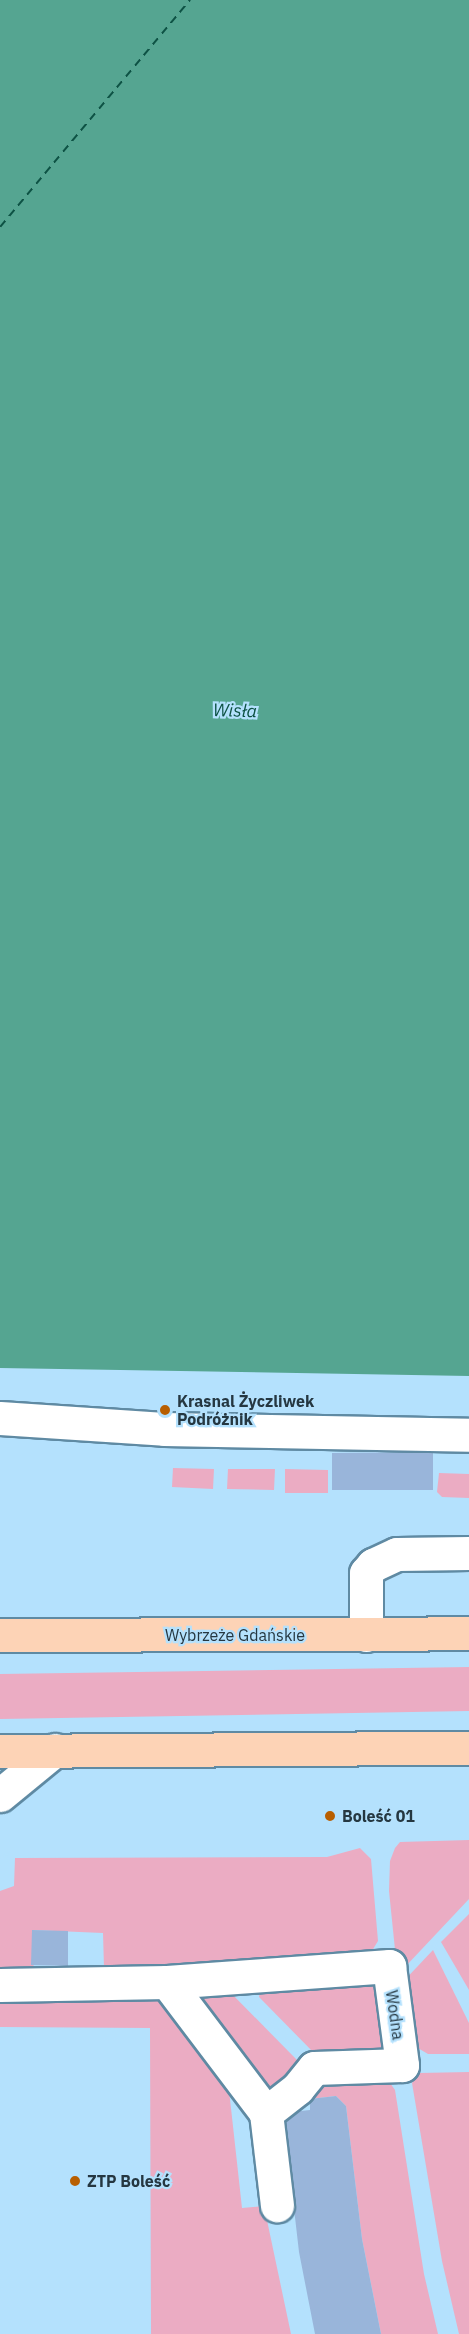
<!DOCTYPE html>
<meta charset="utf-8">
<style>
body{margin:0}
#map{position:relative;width:469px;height:2334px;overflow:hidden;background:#b4e1fd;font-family:"IBM Plex Sans",sans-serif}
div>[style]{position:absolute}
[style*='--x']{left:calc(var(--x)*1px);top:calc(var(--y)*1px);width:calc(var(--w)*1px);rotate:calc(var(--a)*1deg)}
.green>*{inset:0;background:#ebacc3}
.water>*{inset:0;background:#55a591}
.ferry>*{height:1.5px;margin-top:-0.75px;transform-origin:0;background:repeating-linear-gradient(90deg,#0d5244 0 8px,transparent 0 14px)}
.building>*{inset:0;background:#99b5da}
.roads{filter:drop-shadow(2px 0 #5f8aa3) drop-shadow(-2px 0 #5f8aa3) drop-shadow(0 2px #5f8aa3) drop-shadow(0 -2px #5f8aa3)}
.minor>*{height:33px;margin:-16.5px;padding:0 16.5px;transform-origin:16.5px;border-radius:16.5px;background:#fff}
.major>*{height:33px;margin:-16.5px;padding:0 16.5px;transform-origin:16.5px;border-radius:16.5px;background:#fdd3b6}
.dots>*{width:16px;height:16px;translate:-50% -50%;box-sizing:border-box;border:3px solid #b4e1fd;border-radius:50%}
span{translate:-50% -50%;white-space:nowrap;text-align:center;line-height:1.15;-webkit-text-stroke:4.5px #b4e1fd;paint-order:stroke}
.poi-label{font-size:16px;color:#253741;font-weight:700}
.left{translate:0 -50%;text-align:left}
.street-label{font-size:16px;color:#253741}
.water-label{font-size:18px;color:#0d5244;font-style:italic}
</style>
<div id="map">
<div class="green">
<i style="clip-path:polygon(173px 1468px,214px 1469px,213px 1489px,172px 1487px)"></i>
<i style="clip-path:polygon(228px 1469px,275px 1469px,274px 1490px,227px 1489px)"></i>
<i style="clip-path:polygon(285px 1469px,328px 1470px,328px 1493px,285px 1493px)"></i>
<i style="clip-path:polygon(439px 1473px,469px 1474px,469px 1498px,442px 1497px,437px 1492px)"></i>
<i style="clip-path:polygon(469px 1667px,469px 1711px,0 1719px,0 1674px)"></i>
<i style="clip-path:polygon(469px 1840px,469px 1899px,405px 1967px,397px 1969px,389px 1891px,390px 1861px,395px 1848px,400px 1842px)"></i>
<i style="clip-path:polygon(360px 1848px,371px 1859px,378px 1941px,370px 1954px,357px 1959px,104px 1968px,103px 1933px,32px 1930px,34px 1976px,0 1976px,0 1891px,14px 1886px,15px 1858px,327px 1857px)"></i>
<i style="clip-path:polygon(469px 1914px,469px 1990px,441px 1942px)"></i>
<i style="clip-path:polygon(433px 1950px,469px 2023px,469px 2054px,428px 2054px,411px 2044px,400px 1985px)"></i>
<i style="clip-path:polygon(368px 1980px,376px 1984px,385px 2052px,317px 2056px,259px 1997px,261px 1984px)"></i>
<i style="clip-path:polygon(228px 1990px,298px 2061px,298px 2067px,267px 2093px,187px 1992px)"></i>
<i style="clip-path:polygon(164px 1992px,229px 2090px,242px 2208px,264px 2206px,291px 2334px,151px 2334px,150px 2028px,0 2027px,0 1996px)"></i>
<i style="clip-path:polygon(469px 2072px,469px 2334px,459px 2334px,442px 2261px,412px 2083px,419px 2073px)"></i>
<i style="clip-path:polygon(383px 2073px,395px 2090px,424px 2274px,438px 2334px,381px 2334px,362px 2239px,346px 2106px,336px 2096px,310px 2099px,311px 2080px)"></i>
</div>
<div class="water">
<i style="clip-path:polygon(0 0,469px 0,469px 1376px,0 1368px)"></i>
</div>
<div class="ferry">
<i style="--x:0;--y:227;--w:296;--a:-50.1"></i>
</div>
<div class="building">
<i style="clip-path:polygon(433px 1452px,433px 1490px,332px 1490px,332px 1453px)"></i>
<i style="clip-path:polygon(32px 1930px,68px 1931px,68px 1966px,31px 1965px)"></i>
<i style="clip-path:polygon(336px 2096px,346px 2106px,362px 2239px,381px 2334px,315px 2334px,299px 2252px,283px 2113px,310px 2110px,310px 2099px)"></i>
</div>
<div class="roads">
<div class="minor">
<i style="--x:0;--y:1418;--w:164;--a:3.8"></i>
<i style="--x:164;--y:1429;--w:305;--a:1.1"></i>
<i style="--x:366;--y:1635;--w:62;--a:-90"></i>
<i style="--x:366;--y:1573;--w:11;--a:-49"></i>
<i style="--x:373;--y:1565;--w:26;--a:-25"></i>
<i style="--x:397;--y:1554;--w:72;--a:-0.8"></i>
<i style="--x:0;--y:1795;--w:71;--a:-39.3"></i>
<i style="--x:167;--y:1982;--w:223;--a:-4.1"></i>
<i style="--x:389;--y:1966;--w:100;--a:82.5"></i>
<i style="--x:402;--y:2065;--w:88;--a:178"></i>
<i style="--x:314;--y:2068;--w:26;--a:129"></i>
<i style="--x:298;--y:2088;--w:41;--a:142"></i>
<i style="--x:0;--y:1985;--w:167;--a:-1"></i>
<i style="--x:167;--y:1982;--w:164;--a:52.9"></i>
<i style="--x:266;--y:2113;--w:93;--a:83.2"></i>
</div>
<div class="major">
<i style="--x:0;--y:1635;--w:469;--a:-0.2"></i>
<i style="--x:0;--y:1751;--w:469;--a:-0.4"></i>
</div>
</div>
<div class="dots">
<i style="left:165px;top:1410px;background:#b85e00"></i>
<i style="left:330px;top:1816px;background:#b85e00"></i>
<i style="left:75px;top:2181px;background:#b85e00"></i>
</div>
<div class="poi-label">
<span class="left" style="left:177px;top:1410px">Krasnal Życzliwek<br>Podróżnik</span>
<span class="left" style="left:342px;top:1816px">Boleść 01</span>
<span class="left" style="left:87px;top:2181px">ZTP Boleść</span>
</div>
<div class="street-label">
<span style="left:235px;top:1635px">Wybrzeże Gdańskie</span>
<span style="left:395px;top:2015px;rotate:82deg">Wodna</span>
</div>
<div class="water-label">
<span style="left:235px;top:711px;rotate:2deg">Wisła</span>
</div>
</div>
